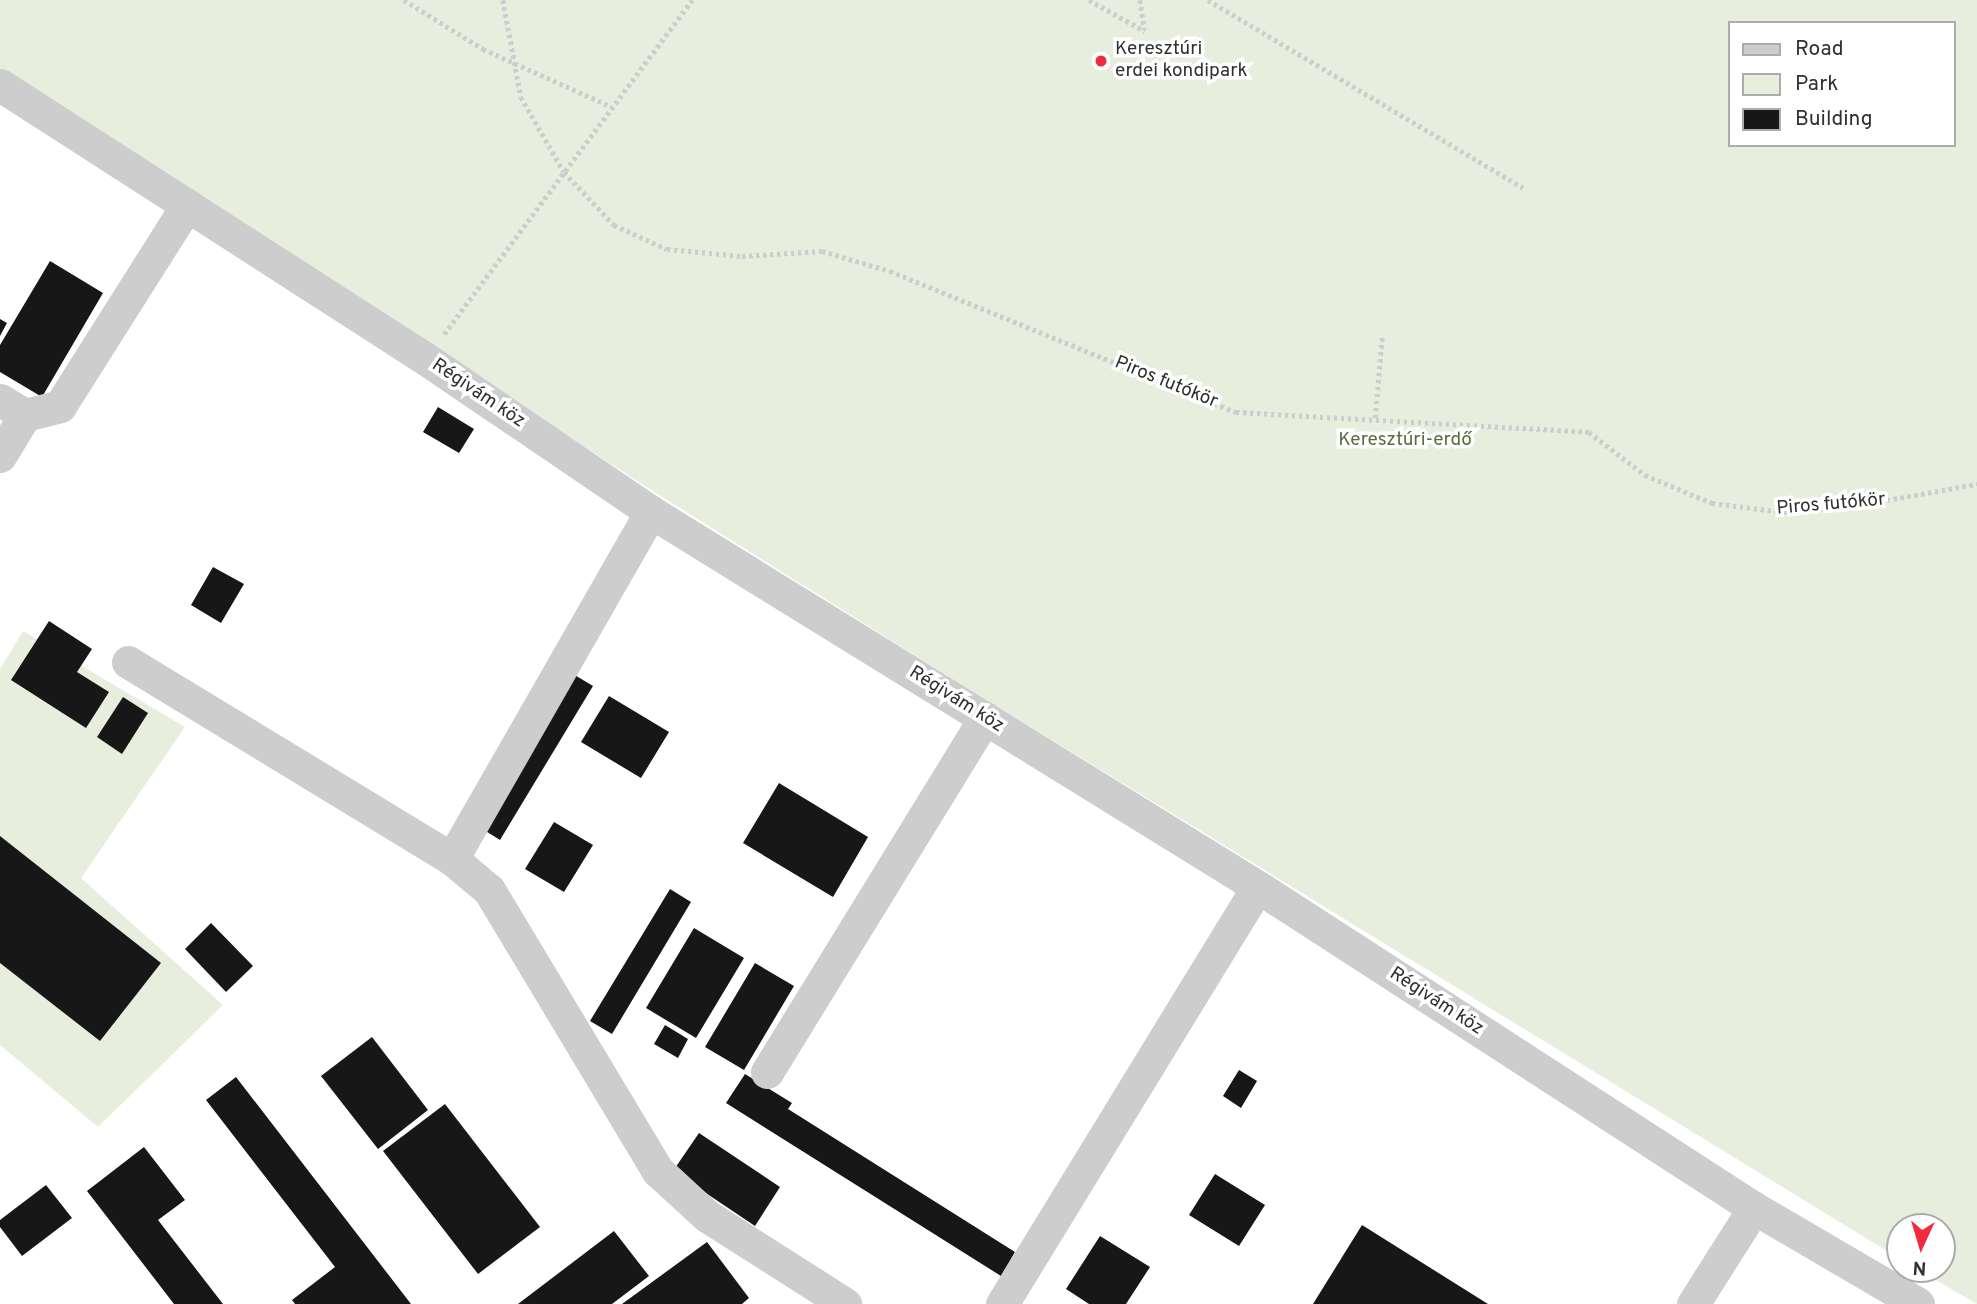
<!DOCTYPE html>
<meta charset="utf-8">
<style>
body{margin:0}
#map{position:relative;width:1977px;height:1304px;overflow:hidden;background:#fff;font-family:Overpass,sans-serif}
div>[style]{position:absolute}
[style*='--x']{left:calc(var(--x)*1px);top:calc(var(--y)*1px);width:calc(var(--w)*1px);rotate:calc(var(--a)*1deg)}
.green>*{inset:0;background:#e7eedd}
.building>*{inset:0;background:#171717}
.path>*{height:4.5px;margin-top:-2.25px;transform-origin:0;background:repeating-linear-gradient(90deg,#cdcdcd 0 3.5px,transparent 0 7px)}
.minor>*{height:33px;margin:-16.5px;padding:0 16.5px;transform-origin:16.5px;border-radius:16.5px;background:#cdcdcd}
.dots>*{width:19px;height:19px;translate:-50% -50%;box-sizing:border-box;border:4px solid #fff;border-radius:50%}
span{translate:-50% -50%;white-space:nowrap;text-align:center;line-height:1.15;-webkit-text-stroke:7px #fff;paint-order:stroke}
.poi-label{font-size:19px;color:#303030}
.left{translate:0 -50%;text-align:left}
.street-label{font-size:19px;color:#303030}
.park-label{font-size:19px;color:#556f3a}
.legend{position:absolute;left:1728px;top:21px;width:228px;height:126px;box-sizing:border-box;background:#fff;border:2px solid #acacac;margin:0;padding:9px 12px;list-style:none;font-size:21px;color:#303030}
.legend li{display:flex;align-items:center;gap:14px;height:35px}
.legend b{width:35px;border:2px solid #acacac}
.north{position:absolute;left:1886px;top:1213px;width:70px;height:70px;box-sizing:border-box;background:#fff;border:2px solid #acacac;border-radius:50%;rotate:184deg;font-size:19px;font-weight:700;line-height:28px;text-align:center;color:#303030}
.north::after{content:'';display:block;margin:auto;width:24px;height:32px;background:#ef2b3f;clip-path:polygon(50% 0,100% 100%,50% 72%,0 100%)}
</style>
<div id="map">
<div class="green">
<i style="clip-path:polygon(evenodd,0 0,1977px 0,1977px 1304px,1917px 1269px,1942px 1269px,1942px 1227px,1900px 1227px,1900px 1259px,972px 691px,656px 493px,0 69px,0 0,1730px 23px,1954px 23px,1954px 145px,1730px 145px,1730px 23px)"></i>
<i style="clip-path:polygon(23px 631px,185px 727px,81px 878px,223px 1005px,98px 1127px,0 1045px,0 669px)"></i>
</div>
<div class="building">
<i style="clip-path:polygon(50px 261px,103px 293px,42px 397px,0 372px,0 345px)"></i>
<i style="clip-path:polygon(0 319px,7px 323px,0 336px)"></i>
<i style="clip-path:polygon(438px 407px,474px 429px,459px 453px,423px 432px)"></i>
<i style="clip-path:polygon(213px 567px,244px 584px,221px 623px,191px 605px)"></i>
<i style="clip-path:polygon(49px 621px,92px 649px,77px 672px,109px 692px,86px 728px,11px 680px)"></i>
<i style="clip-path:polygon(568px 671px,593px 686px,500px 840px,476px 825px)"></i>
<i style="clip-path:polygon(609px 696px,669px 732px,641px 778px,581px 742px)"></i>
<i style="clip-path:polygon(123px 697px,148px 713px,122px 754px,97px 737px)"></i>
<i style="clip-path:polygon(779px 783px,868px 837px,833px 897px,743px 843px)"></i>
<i style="clip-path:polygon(554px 822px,593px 845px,564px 892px,525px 869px)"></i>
<i style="clip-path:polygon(0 836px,161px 963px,100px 1041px,0 963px)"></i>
<i style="clip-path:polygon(670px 889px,691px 902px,612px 1034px,590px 1021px)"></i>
<i style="clip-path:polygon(211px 923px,253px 966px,226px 992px,185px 949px)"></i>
<i style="clip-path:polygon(694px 928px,744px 958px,696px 1038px,646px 1008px)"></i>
<i style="clip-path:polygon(755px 963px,794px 986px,744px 1070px,705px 1047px)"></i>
<i style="clip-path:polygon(665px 1025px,688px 1039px,678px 1058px,654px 1044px)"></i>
<i style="clip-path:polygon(372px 1037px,428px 1110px,378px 1149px,321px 1076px)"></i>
<i style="clip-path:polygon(1239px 1070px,1257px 1081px,1241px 1108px,1223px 1096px)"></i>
<i style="clip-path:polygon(745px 1074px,792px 1103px,788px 1109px,1015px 1252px,1001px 1276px,726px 1103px)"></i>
<i style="clip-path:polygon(236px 1077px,411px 1304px,295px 1304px,292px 1300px,335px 1267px,206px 1100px)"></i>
<i style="clip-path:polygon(445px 1104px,540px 1227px,478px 1274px,383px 1151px)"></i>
<i style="clip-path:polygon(699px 1133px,780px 1187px,755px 1226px,673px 1171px)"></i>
<i style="clip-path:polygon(144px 1147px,185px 1200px,158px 1220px,223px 1304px,174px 1304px,87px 1191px)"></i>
<i style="clip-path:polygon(1215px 1174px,1265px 1205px,1239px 1246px,1189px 1215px)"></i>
<i style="clip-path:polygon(46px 1185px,72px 1218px,22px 1256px,0 1227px,0 1220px)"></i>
<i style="clip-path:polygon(1362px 1225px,1488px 1304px,1313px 1304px)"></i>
<i style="clip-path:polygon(614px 1231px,649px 1276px,612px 1304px,518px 1304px)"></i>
<i style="clip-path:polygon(1100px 1236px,1150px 1267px,1126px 1304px,1089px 1304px,1066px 1289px)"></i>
<i style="clip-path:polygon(707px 1242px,749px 1298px,742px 1304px,622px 1304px)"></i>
</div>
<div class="path">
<i style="--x:404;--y:0;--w:93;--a:31.8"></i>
<i style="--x:483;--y:49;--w:141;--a:24.2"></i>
<i style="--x:503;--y:0;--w:99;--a:79.5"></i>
<i style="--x:521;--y:97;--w:86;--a:60.2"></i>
<i style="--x:564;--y:172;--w:73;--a:46.7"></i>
<i style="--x:614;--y:225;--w:58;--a:24.4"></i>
<i style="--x:667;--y:249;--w:75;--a:5.3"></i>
<i style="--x:742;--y:256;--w:80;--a:-3.6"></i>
<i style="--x:822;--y:251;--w:71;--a:16.4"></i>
<i style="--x:890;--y:271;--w:374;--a:22.2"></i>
<i style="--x:1236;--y:412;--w:354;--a:3.2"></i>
<i style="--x:1589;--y:432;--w:71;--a:37.5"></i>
<i style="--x:1645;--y:475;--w:73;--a:22.7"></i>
<i style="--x:1712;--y:503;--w:73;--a:7.1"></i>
<i style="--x:1784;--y:512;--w:75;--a:-5.3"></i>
<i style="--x:1859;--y:505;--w:120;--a:-10.1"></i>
<i style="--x:1089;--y:0;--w:64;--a:29"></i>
<i style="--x:1140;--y:0;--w:30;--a:81"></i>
<i style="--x:1208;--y:0;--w:367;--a:30.8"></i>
<i style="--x:444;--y:334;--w:416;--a:-53.4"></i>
<i style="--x:1375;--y:418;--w:81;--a:-85.1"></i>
</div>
<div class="minor">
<i style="--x:0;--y:85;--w:507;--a:32.75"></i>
<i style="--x:426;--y:359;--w:272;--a:34.2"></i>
<i style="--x:651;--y:512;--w:713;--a:31.71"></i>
<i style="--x:1258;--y:887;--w:591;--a:32.91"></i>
<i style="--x:1754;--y:1208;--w:190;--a:30.3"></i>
<i style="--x:0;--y:400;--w:29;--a:31"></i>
<i style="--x:25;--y:415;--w:48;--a:121.4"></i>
<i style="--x:25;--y:415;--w:36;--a:-14"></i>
<i style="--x:60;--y:406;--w:238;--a:-57.7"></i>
<i style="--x:128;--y:662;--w:379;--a:31.3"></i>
<i style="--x:452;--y:859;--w:48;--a:40"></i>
<i style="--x:489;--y:890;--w:328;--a:59"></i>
<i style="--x:658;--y:1171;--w:67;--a:42.6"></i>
<i style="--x:707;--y:1216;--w:164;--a:32.5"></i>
<i style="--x:452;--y:859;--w:400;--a:-60.2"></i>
<i style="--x:767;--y:1072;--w:416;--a:-58.4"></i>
<i style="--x:1002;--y:1304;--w:489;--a:-58.5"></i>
<i style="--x:1693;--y:1304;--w:114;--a:-57.6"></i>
</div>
<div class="dots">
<i style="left:1101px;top:61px;background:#ef2b3f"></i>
</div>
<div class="poi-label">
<span class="left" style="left:1115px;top:61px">Keresztúri<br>erdei kondipark</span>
</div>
<div class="street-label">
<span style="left:1166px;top:383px;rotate:22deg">Piros futókör</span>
<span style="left:478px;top:394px;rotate:34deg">Régivám köz</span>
<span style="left:1831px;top:505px;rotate:-5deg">Piros futókör</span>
<span style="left:956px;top:700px;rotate:32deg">Régivám köz</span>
<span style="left:1436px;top:1002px;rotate:33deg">Régivám köz</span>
</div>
<div class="park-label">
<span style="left:1405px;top:441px">Keresztúri-erdő</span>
</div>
<ul class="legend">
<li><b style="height:9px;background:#cdcdcd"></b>Road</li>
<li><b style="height:19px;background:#e7eedd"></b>Park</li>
<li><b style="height:19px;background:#171717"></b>Building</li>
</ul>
<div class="north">N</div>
</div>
